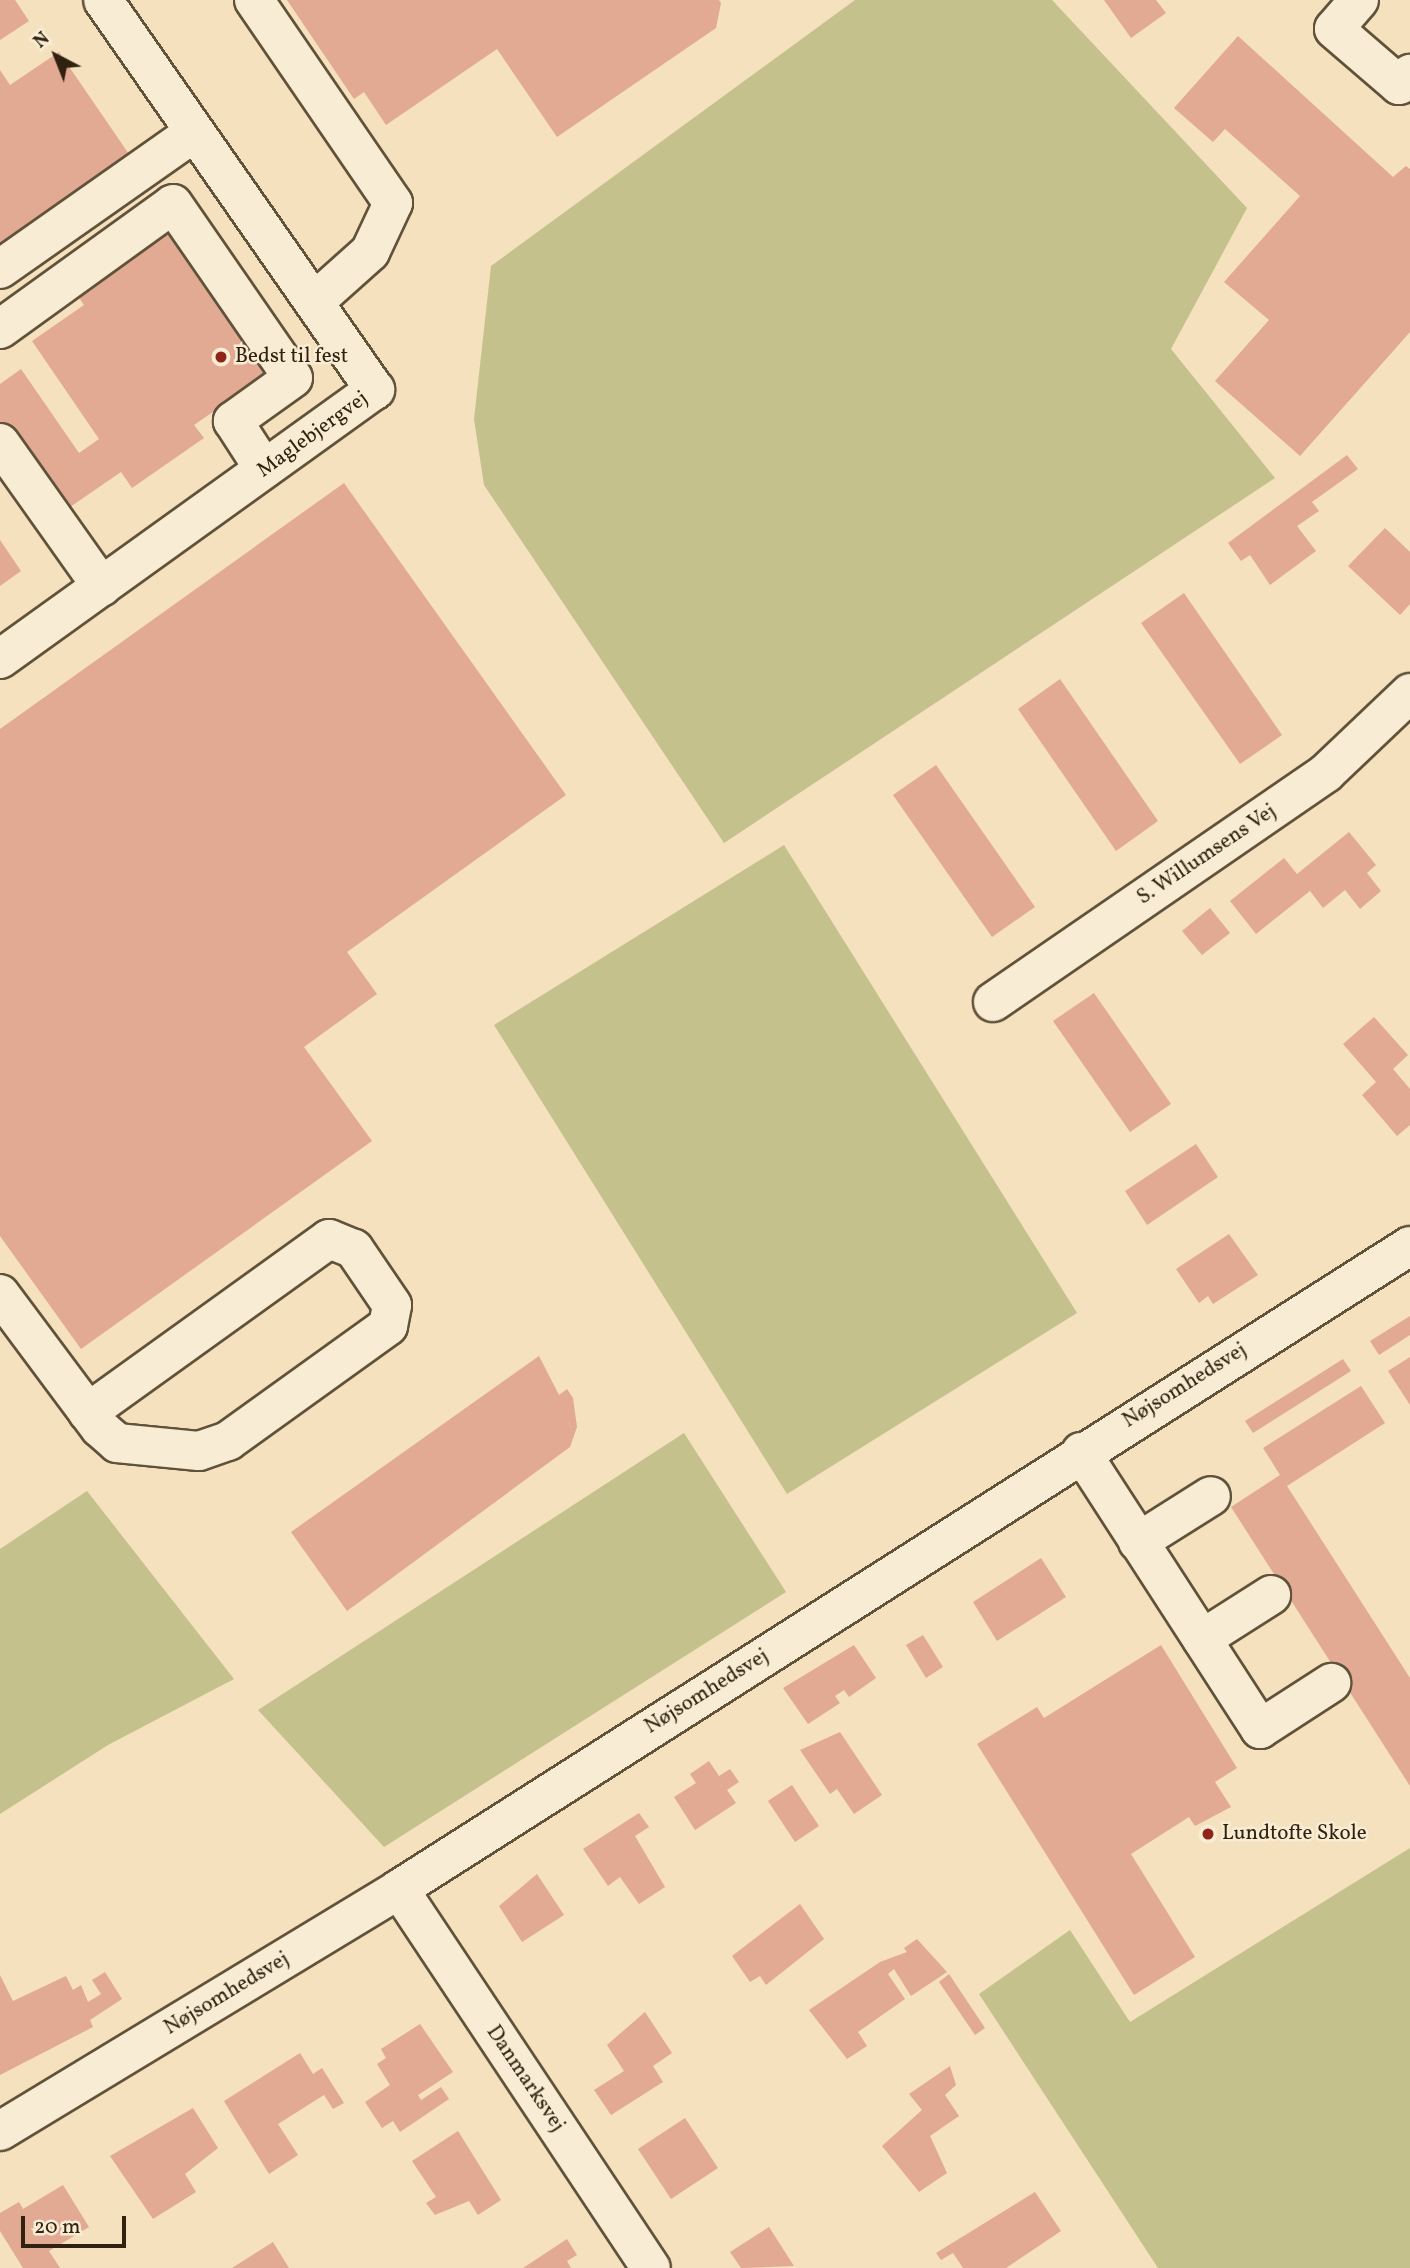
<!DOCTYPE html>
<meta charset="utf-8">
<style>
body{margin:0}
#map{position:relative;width:1410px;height:2268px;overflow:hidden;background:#f5e1bd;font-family:Vollkorn,serif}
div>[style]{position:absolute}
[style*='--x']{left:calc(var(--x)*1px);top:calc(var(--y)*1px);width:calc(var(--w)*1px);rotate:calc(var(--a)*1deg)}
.green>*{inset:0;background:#c4c18c}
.building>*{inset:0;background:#e2a993}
.roads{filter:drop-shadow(2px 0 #61523a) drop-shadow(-2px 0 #61523a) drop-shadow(0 2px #61523a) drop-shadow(0 -2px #61523a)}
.minor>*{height:38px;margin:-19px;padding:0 19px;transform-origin:19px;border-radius:19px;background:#f8ecd4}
.dots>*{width:19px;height:19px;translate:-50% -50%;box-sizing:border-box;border:4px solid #f8ecd4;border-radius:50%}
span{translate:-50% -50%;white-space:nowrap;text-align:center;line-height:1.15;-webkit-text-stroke:5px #f8ecd4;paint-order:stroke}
.poi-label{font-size:21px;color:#30220f}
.left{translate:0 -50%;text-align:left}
.street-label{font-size:21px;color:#30220f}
.north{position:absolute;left:21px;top:21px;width:70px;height:70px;-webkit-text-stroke:5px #f8ecd4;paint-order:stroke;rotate:318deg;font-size:19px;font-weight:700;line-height:28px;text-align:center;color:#30220f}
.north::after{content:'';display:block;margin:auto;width:24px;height:32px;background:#30220f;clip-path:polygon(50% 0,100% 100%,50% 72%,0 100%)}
.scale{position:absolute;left:21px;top:2216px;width:105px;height:32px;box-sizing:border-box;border:4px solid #30220f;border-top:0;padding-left:9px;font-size:21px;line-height:24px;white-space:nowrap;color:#30220f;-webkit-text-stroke:5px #f8ecd4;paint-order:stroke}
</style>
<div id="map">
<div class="green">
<i style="clip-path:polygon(855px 0,1052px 0,1247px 208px,1171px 349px,1275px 478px,724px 843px,484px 485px,474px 419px,491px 266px)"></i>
<i style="clip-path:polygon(784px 845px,1077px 1313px,787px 1494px,494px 1025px)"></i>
<i style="clip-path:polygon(684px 1433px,786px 1592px,384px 1847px,258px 1710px)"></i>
<i style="clip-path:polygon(87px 1491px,234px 1679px,108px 1745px,0 1814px,0 1549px)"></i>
<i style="clip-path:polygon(1410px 1848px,1410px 2268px,1158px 2268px,979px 1994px,1070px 1930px,1130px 2022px)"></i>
</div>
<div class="building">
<i style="clip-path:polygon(0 0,15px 0,29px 21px,0 40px)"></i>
<i style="clip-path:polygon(287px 0,719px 0,721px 3px,716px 28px,557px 137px,497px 49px,386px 125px,364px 92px,354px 99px)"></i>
<i style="clip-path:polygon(1104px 0,1156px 0,1166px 13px,1131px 38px)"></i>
<i style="clip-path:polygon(1238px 36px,1393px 177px,1406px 166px,1410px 169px,1410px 332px,1300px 456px,1215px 381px,1269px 320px,1224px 282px,1300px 196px,1225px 129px,1213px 142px,1174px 108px)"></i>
<i style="clip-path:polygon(59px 52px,133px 160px,0 251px,0 70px,10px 85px)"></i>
<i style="clip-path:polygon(174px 221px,275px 369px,194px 425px,204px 438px,132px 488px,121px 472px,54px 518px,0 440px,0 384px,21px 369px,79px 453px,99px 439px,32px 341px,84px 305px,72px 287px)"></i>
<i style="clip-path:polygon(1347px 455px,1358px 469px,1312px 502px,1319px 511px,1297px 526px,1316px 551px,1270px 585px,1250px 555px,1241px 561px,1228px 543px)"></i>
<i style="clip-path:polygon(344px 483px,566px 795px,347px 952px,377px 994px,304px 1047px,372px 1141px,81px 1349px,0 1236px,0 729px)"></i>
<i style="clip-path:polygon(1385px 528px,1410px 552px,1410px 604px,1400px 615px,1348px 566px)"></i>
<i style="clip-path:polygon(0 540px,21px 571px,0 586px)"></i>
<i style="clip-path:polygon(1184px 593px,1282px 735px,1240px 764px,1141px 623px)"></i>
<i style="clip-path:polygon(1060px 679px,1158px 821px,1116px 851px,1018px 709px)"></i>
<i style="clip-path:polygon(936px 765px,1035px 907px,992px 937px,893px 795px)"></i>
<i style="clip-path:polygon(1349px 832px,1376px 865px,1367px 873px,1381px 891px,1360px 909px,1345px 890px,1323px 908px,1310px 891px,1256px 934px,1230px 901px,1284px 858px,1297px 874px)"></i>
<i style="clip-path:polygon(1210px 908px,1230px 933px,1202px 955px,1182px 931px)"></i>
<i style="clip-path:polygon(1094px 993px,1171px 1104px,1130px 1132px,1053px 1021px)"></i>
<i style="clip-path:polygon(1374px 1017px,1408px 1055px,1393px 1069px,1410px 1089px,1410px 1125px,1397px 1136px,1362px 1095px,1376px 1082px,1343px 1044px)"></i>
<i style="clip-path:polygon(1196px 1144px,1218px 1177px,1147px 1225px,1125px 1191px)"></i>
<i style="clip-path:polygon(1229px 1234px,1258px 1275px,1213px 1304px,1208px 1296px,1199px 1303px,1176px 1269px)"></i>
<i style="clip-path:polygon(1410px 1316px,1410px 1335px,1379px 1355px,1370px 1341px)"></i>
<i style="clip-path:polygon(539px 1356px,559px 1395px,567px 1389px,573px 1398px,577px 1427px,570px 1447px,347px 1611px,291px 1532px)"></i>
<i style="clip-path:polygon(1410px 1357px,1410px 1405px,1388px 1371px)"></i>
<i style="clip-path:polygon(1343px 1359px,1351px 1371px,1253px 1433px,1245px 1421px)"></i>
<i style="clip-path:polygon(1361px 1386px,1385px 1423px,1287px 1486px,1410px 1678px,1410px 1786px,1231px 1507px,1280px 1475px,1263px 1448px)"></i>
<i style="clip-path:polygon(1041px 1558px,1066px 1597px,997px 1641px,973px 1602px)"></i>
<i style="clip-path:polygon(923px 1635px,943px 1667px,926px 1678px,906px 1645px)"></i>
<i style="clip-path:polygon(854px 1645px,876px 1678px,849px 1697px,844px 1690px,835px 1696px,840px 1703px,808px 1724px,783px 1688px)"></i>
<i style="clip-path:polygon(1161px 1645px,1237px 1768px,1215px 1782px,1231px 1807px,1195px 1826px,1189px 1817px,1131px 1854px,1195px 1957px,1134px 1995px,977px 1744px,1037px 1707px,1044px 1718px)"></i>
<i style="clip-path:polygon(840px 1732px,882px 1795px,854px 1814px,837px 1789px,830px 1794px,800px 1750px)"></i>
<i style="clip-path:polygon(709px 1761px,719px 1776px,730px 1769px,739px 1782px,727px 1790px,736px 1803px,695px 1830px,674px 1797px,696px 1783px,690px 1774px)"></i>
<i style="clip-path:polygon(792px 1785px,819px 1826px,795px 1842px,768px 1801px)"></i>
<i style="clip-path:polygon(639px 1813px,649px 1827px,635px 1836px,665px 1887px,639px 1904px,620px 1877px,608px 1886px,583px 1849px)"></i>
<i style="clip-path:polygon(537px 1874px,564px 1915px,522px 1942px,499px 1906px)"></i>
<i style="clip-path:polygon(800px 1904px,824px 1939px,766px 1985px,760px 1976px,750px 1982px,732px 1956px)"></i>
<i style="clip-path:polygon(917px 1939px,947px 1972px,911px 1996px,894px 1969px,888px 1974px,905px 1999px,858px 2032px,867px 2046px,847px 2059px,809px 2010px,880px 1962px,907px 1952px,904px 1948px)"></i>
<i style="clip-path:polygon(105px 1972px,122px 1999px,90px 2020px,93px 2027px,0 2075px,0 1975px,13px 2001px,66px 1976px,73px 1990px,81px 1985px,88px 2002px,101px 1994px,92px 1980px)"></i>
<i style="clip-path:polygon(949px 1974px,985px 2028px,975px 2035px,939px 1982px)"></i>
<i style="clip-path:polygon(645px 2012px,672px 2053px,653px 2066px,663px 2082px,611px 2115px,594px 2090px,624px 2071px,607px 2045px)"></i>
<i style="clip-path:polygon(420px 2024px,453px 2072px,418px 2095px,421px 2100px,441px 2087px,449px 2099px,400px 2132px,393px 2121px,382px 2128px,365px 2102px,390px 2085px,377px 2064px,386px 2058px,381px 2049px)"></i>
<i style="clip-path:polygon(300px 2053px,313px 2074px,322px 2068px,344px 2103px,333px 2109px,324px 2095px,278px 2124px,298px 2155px,269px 2174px,224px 2101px)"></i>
<i style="clip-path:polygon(950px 2066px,956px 2085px,945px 2095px,959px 2116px,930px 2136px,947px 2173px,919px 2192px,882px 2146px,922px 2110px,909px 2094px)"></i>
<i style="clip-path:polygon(193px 2108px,218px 2148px,185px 2174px,196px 2192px,153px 2219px,110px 2156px)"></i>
<i style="clip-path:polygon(685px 2118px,718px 2168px,671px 2199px,638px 2149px)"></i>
<i style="clip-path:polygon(458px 2131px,501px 2200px,478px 2215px,469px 2201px,435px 2215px,426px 2203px,436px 2197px,412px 2161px)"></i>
<i style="clip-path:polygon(63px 2185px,89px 2227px,49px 2251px,60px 2268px,23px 2268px,0 2231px,0 2213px,19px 2202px,23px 2209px)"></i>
<i style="clip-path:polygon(1035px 2192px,1061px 2231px,1006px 2268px,963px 2268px,953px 2253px,941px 2260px,936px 2253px)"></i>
<i style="clip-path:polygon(769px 2227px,794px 2266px,741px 2268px,730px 2252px)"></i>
<i style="clip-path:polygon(567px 2239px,577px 2255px,567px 2261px,571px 2268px,523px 2268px)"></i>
<i style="clip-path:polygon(273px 2242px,289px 2268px,232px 2268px)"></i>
</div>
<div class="roads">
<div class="minor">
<i style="--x:254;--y:0;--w:246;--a:55.6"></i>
<i style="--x:393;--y:203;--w:54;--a:115.1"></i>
<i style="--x:370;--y:252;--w:75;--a:138.2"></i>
<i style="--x:1359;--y:0;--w:38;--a:131"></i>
<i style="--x:1334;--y:29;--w:86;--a:40.7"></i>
<i style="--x:1399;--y:85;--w:16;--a:-45"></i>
<i style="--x:0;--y:269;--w:238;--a:-35.1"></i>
<i style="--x:0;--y:329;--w:213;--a:-35.8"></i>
<i style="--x:173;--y:204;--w:211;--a:55.4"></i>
<i style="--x:293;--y:378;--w:74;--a:144.4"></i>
<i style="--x:233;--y:421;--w:57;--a:57.1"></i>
<i style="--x:0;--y:443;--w:176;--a:54.7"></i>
<i style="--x:0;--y:659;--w:462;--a:-35.7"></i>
<i style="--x:375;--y:390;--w:475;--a:-124.9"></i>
<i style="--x:993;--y:1002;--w:404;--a:-34.5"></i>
<i style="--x:1326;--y:773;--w:116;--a:-43.6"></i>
<i style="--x:0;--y:1294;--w:167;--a:53.3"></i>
<i style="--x:100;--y:1428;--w:23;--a:41"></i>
<i style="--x:117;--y:1443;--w:82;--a:5.6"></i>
<i style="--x:199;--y:1451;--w:31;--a:-19"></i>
<i style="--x:228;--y:1441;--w:197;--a:-35.7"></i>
<i style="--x:388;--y:1326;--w:21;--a:-79"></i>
<i style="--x:392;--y:1305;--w:68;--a:-124.2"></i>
<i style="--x:354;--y:1249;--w:27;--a:-158"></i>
<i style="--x:329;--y:1239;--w:297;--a:144.3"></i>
<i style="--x:1081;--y:1452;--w:330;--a:57.1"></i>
<i style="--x:1260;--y:1729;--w:85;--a:-32.9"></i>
<i style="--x:1138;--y:1542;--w:86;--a:-32.2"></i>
<i style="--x:1202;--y:1639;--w:82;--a:-32.5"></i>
<i style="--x:399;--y:1889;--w:455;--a:56.4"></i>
<i style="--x:0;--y:2131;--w:467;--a:-31.2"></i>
<i style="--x:399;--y:1889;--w:1198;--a:-32.46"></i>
</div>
</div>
<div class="dots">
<i style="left:221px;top:357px;background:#8f2418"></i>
<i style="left:1208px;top:1834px;background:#8f2418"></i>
</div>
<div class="poi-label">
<span class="left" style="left:235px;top:357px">Bedst til fest</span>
<span class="left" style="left:1222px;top:1834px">Lundtofte Skole</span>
</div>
<div class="street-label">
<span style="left:313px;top:435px;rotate:-36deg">Maglebjergvej</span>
<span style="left:1207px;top:855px;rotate:-34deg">S. Willumsens Vej</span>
<span style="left:1185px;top:1386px;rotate:-32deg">Nøjsomhedsvej</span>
<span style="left:707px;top:1692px;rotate:-32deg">Nøjsomhedsvej</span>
<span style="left:227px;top:1994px;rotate:-31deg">Nøjsomhedsvej</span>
<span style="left:525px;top:2079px;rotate:56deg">Danmarksvej</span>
</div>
<div class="north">N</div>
<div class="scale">20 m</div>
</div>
